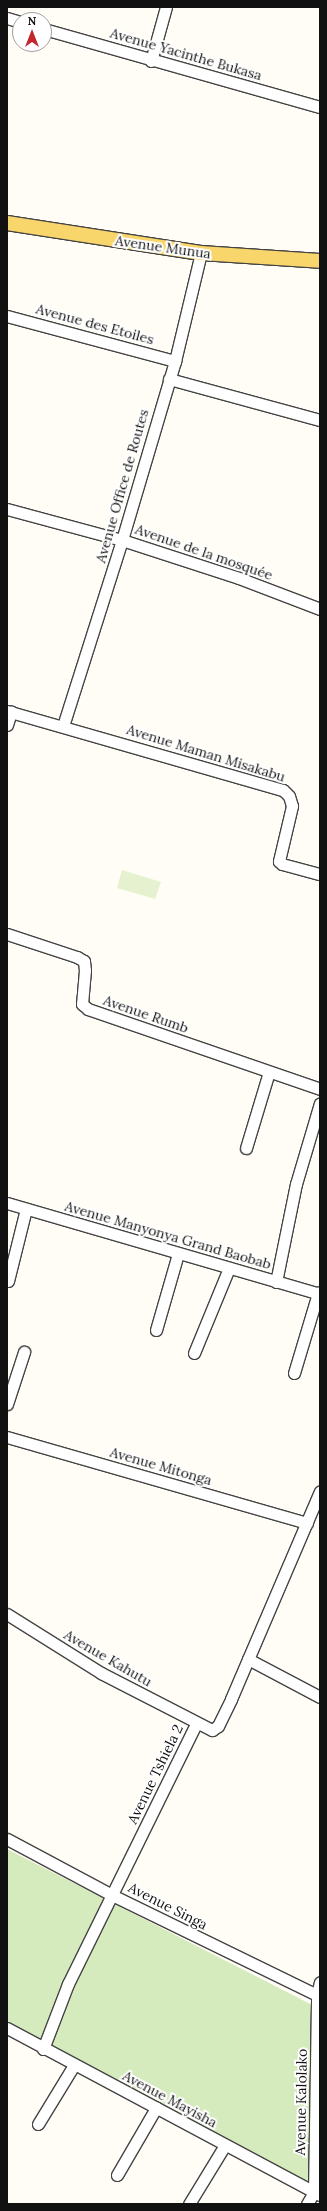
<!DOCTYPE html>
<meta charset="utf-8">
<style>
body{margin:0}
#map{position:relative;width:327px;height:2211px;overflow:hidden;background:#fffdf5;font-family:Lora,serif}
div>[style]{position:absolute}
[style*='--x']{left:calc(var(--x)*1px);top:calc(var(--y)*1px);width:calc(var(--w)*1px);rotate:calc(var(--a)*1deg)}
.green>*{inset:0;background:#d5ebbd}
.pitch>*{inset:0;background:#e6f2cf}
.roads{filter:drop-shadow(1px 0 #444) drop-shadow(-1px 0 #444) drop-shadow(0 1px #444) drop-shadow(0 -1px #444)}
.minor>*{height:11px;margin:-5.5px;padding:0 5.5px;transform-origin:5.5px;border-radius:5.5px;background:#fff}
.major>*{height:14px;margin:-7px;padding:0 7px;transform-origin:7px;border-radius:7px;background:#f9d66b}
span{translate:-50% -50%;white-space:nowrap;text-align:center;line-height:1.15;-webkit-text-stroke:4px #fff;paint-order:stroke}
.street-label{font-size:14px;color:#111}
.frame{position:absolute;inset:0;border:8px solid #111;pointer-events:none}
.north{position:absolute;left:12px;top:12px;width:40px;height:40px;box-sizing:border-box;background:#fff;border:1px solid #a0a0a0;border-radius:50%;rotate:0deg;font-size:11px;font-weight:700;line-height:16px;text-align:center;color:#111}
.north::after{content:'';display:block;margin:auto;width:14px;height:18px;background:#c4262e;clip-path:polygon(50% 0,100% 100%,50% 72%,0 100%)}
</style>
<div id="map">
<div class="green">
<i style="clip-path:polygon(7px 1849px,320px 2009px,320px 2192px,7px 2024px)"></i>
</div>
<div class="pitch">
<i style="clip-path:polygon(122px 870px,161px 882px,155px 899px,117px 888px)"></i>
</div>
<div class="roads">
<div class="minor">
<i style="--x:7;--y:18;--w:14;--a:17"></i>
<i style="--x:44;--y:29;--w:287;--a:15.8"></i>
<i style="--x:151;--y:61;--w:56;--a:-74.5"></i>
<i style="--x:7;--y:316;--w:174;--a:15"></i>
<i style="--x:169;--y:379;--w:156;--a:15.2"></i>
<i style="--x:7;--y:509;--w:119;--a:15.1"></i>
<i style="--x:122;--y:540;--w:123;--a:18"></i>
<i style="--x:239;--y:578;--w:87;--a:20.9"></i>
<i style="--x:7;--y:711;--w:287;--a:16"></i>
<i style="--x:283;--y:790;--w:8;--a:45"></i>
<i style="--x:289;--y:796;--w:10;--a:73"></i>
<i style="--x:292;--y:806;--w:57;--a:103.3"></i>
<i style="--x:279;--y:861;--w:4;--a:45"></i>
<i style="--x:282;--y:864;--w:39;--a:15"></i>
<i style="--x:7;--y:725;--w:14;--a:-73"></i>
<i style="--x:63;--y:726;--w:195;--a:-72.4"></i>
<i style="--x:122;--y:540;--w:187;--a:-73.5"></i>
<i style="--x:175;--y:361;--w:111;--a:-76.5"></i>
<i style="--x:7;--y:934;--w:74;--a:18.2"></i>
<i style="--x:77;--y:957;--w:8;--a:30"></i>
<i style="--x:84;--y:961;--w:9;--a:84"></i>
<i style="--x:85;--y:970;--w:34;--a:95"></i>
<i style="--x:82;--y:1004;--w:8;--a:40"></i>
<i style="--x:88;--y:1009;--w:245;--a:19"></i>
<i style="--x:246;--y:1148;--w:79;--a:-73.2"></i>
<i style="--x:7;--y:1203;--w:326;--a:16.2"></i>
<i style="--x:8;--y:1281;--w:74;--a:-76"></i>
<i style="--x:276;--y:1282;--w:100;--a:-78.5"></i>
<i style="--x:296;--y:1184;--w:84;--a:-73.5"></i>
<i style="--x:156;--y:1330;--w:79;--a:-73.9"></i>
<i style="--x:194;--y:1353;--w:92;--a:-67.6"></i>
<i style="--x:294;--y:1373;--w:84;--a:-73.3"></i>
<i style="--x:7;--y:1404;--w:55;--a:-71.9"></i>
<i style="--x:7;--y:1437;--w:312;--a:16"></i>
<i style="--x:7;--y:1614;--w:111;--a:32.1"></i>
<i style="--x:101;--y:1673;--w:125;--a:27.2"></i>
<i style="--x:212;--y:1730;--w:7;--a:-34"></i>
<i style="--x:218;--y:1726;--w:30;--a:-64"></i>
<i style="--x:231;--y:1699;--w:226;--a:-66.8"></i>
<i style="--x:248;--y:1659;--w:81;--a:27.8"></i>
<i style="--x:7;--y:1839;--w:119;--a:28.1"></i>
<i style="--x:112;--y:1895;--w:228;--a:26"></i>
<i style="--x:7;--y:2028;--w:355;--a:28.1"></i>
<i style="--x:43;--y:2049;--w:70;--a:-69"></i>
<i style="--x:68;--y:1984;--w:290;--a:-63.8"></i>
<i style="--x:38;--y:2124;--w:69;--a:-58.6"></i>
<i style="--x:117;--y:2175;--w:78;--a:-59.8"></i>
<i style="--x:189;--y:2204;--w:69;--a:-58.6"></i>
<i style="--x:307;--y:2204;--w:14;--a:-60"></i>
<i style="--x:314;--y:2192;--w:197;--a:-89.1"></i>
<i style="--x:317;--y:1995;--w:13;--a:-77"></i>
</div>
<div class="major">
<i style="--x:7;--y:223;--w:196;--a:8.8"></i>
<i style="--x:201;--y:253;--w:119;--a:3.8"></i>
</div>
</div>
<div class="street-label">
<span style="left:186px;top:54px;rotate:16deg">Avenue Yacinthe Bukasa</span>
<span style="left:163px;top:247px;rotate:8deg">Avenue Munua</span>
<span style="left:95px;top:324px;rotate:15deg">Avenue des Etoiles</span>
<span style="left:122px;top:486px;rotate:-74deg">Avenue Office de Routes</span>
<span style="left:204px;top:552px;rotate:19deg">Avenue de la mosquée</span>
<span style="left:206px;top:753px;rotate:17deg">Avenue Maman Misakabu</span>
<span style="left:146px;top:1014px;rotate:19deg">Avenue Rumb</span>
<span style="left:168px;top:1235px;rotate:16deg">Avenue Manyonya Grand Baobab</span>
<span style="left:161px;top:1466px;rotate:16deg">Avenue Mitonga</span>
<span style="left:108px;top:1658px;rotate:30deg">Avenue Kahutu</span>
<span style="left:155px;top:1774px;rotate:-64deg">Avenue Tshiela 2</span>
<span style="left:168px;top:1906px;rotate:27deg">Avenue Singa</span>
<span style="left:170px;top:2099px;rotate:28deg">Avenue Mayisha</span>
<span style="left:301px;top:2102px;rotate:-89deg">Avenue Kalolako</span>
</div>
<div class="frame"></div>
<div class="north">N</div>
</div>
